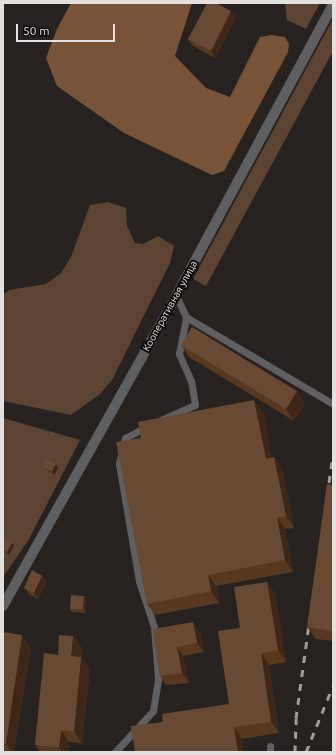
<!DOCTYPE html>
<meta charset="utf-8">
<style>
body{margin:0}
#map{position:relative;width:336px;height:755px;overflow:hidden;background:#27221f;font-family:Ubuntu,sans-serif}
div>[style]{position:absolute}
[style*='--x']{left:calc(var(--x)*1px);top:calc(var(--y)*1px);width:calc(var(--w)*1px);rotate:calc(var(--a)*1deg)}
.green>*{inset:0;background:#5d4331}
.forest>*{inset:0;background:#785338}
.lane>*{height:7px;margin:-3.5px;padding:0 3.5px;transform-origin:3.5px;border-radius:3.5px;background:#5f5f62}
.street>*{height:10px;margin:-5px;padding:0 5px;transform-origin:5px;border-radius:5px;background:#5f5f62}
.rail>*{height:3px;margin-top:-1.5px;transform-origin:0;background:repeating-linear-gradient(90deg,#a19d9a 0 7px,transparent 0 14px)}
.wall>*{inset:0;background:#58381f}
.shaded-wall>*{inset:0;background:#3e2717}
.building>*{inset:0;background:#684a34}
span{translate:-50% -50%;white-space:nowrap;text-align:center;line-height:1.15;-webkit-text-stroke:4px #0e0c0b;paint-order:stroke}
.street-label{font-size:10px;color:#e4e0de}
.frame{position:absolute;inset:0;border:4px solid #e4e0de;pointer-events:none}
.scale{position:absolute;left:16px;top:24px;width:99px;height:18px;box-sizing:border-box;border:2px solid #e4e0de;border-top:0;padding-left:5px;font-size:12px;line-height:14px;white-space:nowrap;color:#e4e0de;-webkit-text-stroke:3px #0e0c0b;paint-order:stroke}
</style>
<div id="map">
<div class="green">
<i style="clip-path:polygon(285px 3px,320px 3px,306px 29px,287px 20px)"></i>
<i style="clip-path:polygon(333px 19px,333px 51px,206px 286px,193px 279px)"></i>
<i style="clip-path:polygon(108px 202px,126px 208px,127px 226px,135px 243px,143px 244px,158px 236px,174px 246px,170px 263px,112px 380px,100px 394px,71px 415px,3px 401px,3px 295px,9px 290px,46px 284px,61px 273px,71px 257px,90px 205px)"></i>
<i style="clip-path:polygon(3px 418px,80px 440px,28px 541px,3px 577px)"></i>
</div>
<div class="forest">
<i style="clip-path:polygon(71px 3px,192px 3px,175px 56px,206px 88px,230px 97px,260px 37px,271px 35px,285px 37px,289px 44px,288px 52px,224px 171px,212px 175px,124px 133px,57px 86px,46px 58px,57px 29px)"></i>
</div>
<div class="lane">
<i style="--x:186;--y:317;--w:171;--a:30.6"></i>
<i style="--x:161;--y:420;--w:37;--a:-24"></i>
<i style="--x:195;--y:405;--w:24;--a:-99"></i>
<i style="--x:191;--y:381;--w:30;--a:-114"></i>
<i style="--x:179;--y:354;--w:38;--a:-79"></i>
<i style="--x:186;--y:317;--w:23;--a:-115"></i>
<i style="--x:115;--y:752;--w:56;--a:-47.2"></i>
<i style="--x:153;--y:711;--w:33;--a:-81"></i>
<i style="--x:158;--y:678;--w:51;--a:-94.5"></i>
<i style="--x:154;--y:627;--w:48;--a:-108.1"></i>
<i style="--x:139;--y:581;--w:119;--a:-99.7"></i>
<i style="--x:119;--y:464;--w:27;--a:-77"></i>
<i style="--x:125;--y:438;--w:26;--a:-28"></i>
<i style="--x:270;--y:752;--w:6;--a:-90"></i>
</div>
<div class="street">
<i style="--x:3;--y:606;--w:355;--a:-60.8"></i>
<i style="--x:176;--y:296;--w:331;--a:-61.7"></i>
</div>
<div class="rail">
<i style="--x:327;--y:496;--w:41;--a:-81.7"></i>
<i style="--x:295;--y:752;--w:34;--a:-88"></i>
<i style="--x:296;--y:718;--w:102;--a:-82.1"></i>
<i style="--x:306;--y:752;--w:71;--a:-67.8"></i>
</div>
<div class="wall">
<i style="clip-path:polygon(231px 11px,236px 18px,215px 58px,193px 46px,188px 39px)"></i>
<i style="clip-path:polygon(181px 345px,305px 403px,294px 421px,189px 357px)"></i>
<i style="clip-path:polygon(263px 412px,271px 458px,274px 457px,282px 469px,294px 528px,285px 529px,293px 572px,216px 586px,219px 603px,155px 615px,147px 604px)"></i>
<i style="clip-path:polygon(43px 467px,58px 468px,54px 475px,46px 470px)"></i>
<i style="clip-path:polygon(333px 485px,333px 641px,316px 639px,307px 627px)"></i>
<i style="clip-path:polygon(3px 543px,14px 546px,9px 555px,3px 551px)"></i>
<i style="clip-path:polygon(42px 576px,47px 582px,38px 599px,29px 594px,24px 588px)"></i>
<i style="clip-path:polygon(267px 582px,275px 594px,286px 662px,269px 665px,279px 733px,242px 739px,163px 722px,229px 704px,240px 628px)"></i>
<i style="clip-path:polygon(84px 596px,86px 599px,86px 613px,72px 612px,70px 609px)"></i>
<i style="clip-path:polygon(153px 629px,200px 632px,204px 652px,183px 656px,189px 683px,166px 685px,160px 676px)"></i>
<i style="clip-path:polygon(3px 632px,31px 647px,14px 752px,3px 752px)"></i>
<i style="clip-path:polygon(73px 636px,82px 648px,81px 657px,90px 668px,82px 743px,69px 742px,68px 752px,40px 752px,35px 745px,58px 655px)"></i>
</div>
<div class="shaded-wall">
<i style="clip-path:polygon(231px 11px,236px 18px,215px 58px,211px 51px)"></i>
<i style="clip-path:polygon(297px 391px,305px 403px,294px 421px,286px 409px)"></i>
<i style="clip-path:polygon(254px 400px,263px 412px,274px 471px,266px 459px)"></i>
<i style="clip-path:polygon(274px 457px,282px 469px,294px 528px,286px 516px)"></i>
<i style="clip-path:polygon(56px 464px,58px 468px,54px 475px,52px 471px)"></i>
<i style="clip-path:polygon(277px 518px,285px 529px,293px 572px,285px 560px)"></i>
<i style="clip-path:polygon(12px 543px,14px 546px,9px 555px,7px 552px)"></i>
<i style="clip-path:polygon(208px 575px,216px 586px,219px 603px,211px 591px)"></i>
<i style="clip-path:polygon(42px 576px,47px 582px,38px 599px,34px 593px)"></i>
<i style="clip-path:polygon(267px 582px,275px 594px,286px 662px,278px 650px)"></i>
<i style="clip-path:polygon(84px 596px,86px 599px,86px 613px,83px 609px)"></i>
<i style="clip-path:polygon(333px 620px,333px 633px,332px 631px)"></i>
<i style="clip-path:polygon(193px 622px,200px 632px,204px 652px,197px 643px)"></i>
<i style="clip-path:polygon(22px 635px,31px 647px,14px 752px,12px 752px,6px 743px)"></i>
<i style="clip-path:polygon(73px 636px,82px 648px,80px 667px,71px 656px)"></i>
<i style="clip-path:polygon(177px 647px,183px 656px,189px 683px,182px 673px)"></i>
<i style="clip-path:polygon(261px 653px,269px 665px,279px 733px,271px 722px)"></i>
<i style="clip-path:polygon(81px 657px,90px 668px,82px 743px,74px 732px)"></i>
<i style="clip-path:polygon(234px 727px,242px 739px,244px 752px,238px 752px)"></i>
<i style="clip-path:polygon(61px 730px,69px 742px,68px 752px,62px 752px,59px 747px)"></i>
</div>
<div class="building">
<i style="clip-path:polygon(207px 3px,216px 3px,231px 11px,211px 51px,188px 39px)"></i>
<i style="clip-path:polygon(192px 327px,297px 391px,286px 409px,181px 345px)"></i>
<i style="clip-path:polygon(254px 400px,266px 459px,274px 457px,286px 516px,277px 518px,285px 560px,208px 575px,211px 591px,147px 604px,116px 442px,141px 438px,138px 422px)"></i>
<i style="clip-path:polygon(47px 460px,56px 464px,52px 471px,43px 467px)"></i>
<i style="clip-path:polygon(327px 484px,333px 485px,333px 620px,332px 631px,307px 627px)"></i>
<i style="clip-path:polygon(5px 539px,12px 543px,7px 552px,3px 549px,3px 543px)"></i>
<i style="clip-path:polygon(32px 570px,42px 576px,34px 593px,24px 588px)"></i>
<i style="clip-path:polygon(267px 582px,278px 650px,261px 653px,271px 722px,234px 727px,238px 752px,135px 752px,131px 726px,163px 722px,162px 714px,229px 704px,218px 631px,240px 628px,234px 587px)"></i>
<i style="clip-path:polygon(71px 595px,84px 596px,83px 609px,70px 609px)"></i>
<i style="clip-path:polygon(193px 622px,197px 643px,177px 647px,182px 673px,160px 676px,153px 629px)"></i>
<i style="clip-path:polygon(3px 632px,22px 635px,6px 743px,3px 743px)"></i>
<i style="clip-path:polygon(59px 635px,73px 636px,71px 656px,81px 657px,74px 732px,61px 730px,59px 747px,35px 745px,44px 653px,58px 655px)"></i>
</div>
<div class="street-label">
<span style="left:170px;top:306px;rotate:-61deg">Кооперативная улица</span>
</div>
<div class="frame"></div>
<div class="scale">50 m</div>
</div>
